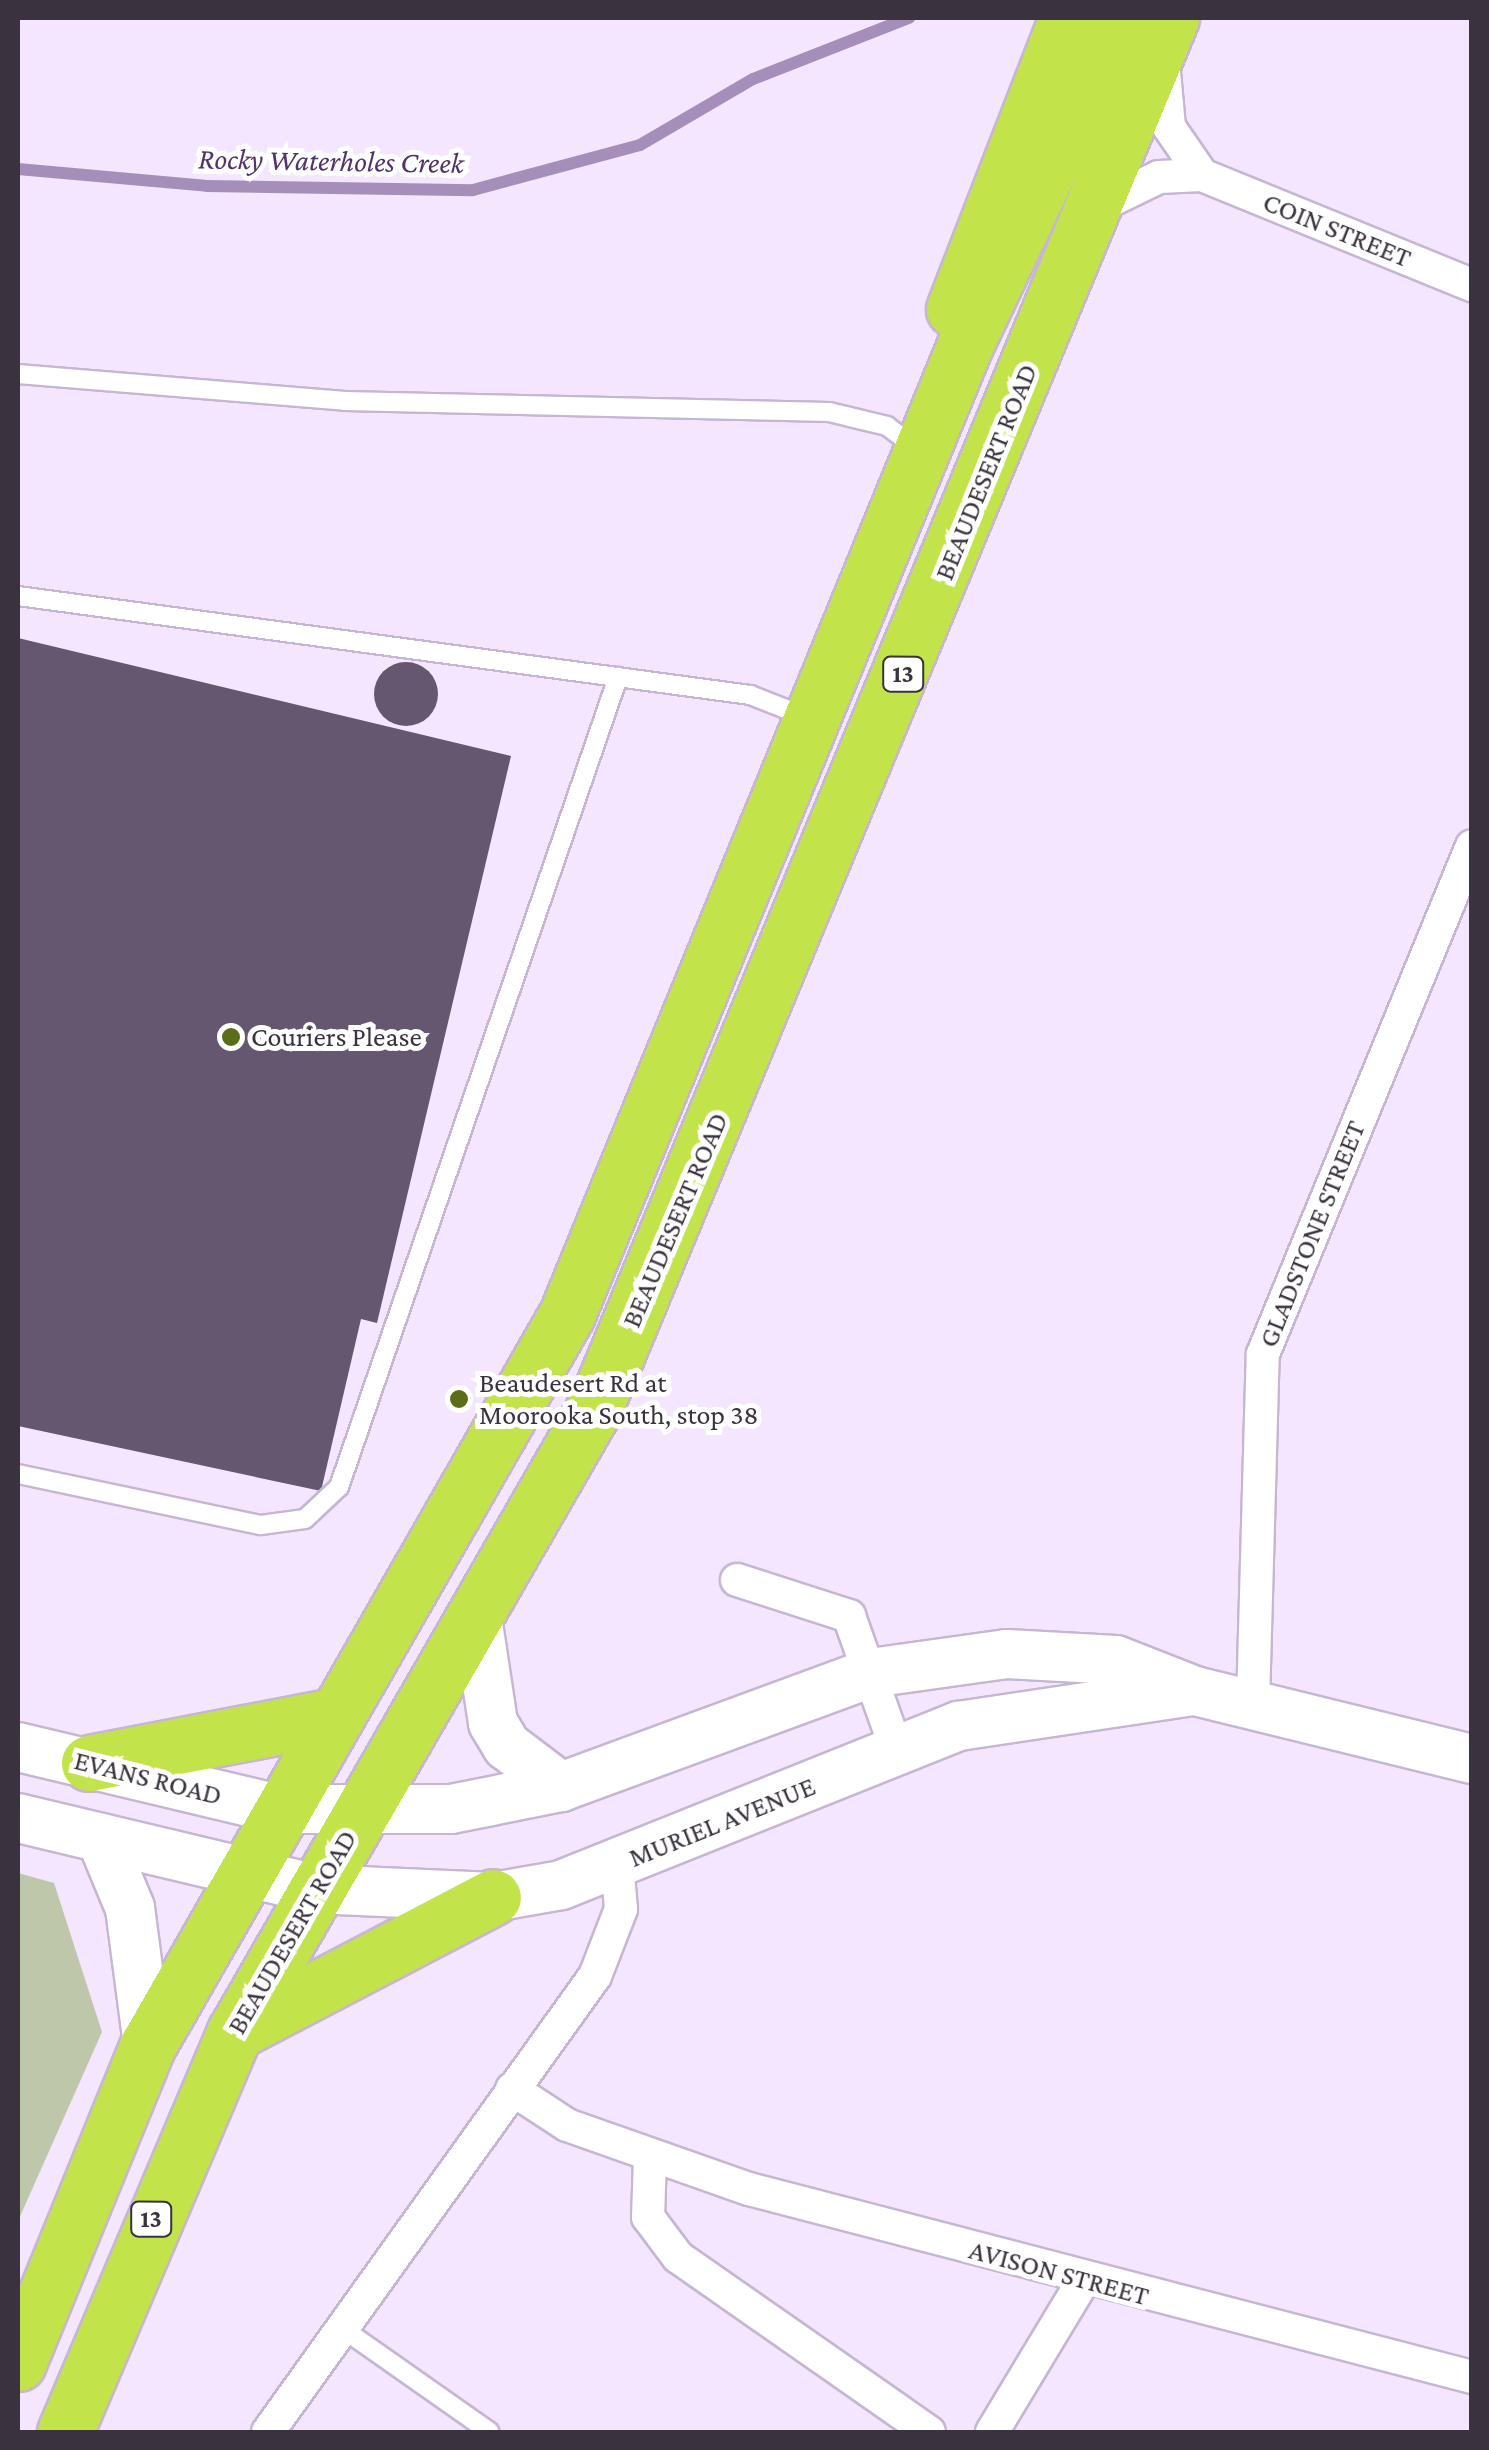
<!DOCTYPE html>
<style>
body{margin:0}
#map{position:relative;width:1489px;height:2450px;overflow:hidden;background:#f3e6fe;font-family:"Crimson Pro",serif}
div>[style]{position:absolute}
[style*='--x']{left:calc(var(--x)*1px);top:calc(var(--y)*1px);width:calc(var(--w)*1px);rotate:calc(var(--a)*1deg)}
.green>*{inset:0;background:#bec7a9}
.stream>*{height:12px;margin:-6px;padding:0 6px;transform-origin:6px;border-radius:6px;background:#a68eba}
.building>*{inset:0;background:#655770}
.round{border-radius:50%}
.roads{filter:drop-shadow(2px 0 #c6b6d3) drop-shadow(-2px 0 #c6b6d3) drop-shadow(0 2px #c6b6d3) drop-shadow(0 -2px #c6b6d3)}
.lane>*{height:18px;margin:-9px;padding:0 9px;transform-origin:9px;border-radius:9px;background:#fff}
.street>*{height:32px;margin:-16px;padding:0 16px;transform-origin:16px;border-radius:16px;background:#fff}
.secondary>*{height:48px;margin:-24px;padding:0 24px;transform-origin:24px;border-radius:24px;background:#fff}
.highway>*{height:55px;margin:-27.5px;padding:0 27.5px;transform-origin:27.5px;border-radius:27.5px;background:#c2e34a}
.dots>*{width:28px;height:28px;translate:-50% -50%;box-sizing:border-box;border:5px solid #fff;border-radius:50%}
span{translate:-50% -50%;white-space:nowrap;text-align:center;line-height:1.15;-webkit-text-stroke:10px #fff;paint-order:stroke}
.shield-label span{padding:2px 8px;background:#fff;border:2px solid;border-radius:8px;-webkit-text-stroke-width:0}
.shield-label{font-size:25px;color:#3a333f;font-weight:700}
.street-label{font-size:28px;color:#3a333f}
.poi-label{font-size:28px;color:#3a333f}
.left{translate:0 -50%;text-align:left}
.water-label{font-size:30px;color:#52326a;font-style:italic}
.frame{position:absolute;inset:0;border:20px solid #3a333f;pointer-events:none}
</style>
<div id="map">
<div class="green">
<i style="clip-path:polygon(18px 1873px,54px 1883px,102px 2032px,18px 2221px)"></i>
</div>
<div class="stream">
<i style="--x:18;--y:169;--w:190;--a:5.1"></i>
<i style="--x:207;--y:186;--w:266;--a:0.9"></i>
<i style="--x:473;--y:190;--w:173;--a:-15.1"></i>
<i style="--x:640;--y:145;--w:131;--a:-30.3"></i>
<i style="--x:753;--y:79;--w:168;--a:-21.4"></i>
</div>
<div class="building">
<i style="clip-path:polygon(18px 638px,511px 756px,377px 1323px,361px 1319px,321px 1491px,18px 1426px)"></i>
<i class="round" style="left:374px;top:662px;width:64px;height:64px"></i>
</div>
<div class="roads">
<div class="lane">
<i style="--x:18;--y:374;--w:328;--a:4.7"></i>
<i style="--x:345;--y:401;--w:484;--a:1.3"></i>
<i style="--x:829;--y:412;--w:60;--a:13.6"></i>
<i style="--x:887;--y:426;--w:35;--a:37"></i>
<i style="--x:18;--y:596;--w:739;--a:7.7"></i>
<i style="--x:750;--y:695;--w:60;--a:21.4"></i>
<i style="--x:18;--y:1474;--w:248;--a:11.9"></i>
<i style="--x:261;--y:1525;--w:44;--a:-7.8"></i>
<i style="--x:305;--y:1519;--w:47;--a:-43.3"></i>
<i style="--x:339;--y:1487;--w:857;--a:-70.99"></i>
<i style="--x:339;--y:2326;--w:184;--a:35.1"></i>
</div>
<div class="street">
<i style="--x:1162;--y:50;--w:77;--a:84.8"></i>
<i style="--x:1169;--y:127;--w:58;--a:55.5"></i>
<i style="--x:1093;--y:209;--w:73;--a:-25.9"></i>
<i style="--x:1159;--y:177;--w:43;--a:-2.7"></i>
<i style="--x:1202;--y:175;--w:292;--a:22.2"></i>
<i style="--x:737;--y:1580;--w:118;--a:17.8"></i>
<i style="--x:849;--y:1616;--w:143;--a:70.4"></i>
<i style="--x:1253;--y:1703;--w:349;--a:-88.4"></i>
<i style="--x:1263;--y:1354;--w:549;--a:-67.64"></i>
<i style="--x:512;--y:2089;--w:66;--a:33.2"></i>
<i style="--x:567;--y:2125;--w:193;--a:19.4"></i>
<i style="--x:749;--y:2189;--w:747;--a:14.58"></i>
<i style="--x:650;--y:2158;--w:59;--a:91.9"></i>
<i style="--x:648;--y:2217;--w:50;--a:53.1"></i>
<i style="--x:678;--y:2257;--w:306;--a:34.9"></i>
<i style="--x:268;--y:2432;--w:561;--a:-54.36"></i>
<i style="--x:595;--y:1976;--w:72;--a:-68.8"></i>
<i style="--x:621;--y:1909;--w:45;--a:-95.1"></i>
<i style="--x:992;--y:2432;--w:176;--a:-58.9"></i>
</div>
<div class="secondary">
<i style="--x:477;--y:1617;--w:107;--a:81.4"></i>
<i style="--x:493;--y:1723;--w:27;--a:59"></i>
<i style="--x:507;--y:1746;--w:68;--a:37.2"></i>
<i style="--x:18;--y:1747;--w:268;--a:13.4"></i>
<i style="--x:279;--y:1809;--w:172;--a:0"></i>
<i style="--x:451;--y:1809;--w:112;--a:-11.3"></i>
<i style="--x:561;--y:1787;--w:330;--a:-20.2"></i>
<i style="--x:871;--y:1673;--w:137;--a:-8"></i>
<i style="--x:1007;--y:1654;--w:109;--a:3.2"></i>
<i style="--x:1116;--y:1660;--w:85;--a:21.4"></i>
<i style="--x:1195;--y:1691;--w:285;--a:13.8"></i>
<i style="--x:18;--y:1818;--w:305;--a:13.4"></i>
<i style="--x:315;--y:1889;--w:178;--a:2.6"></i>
<i style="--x:493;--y:1897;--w:69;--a:-10"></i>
<i style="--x:561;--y:1885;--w:429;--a:-21.8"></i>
<i style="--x:959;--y:1726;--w:231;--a:-8.5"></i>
<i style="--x:101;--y:1838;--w:76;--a:67.5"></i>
<i style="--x:130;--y:1908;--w:138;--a:82.5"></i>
</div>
<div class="highway">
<i style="--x:954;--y:309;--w:312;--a:-68.8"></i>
<i style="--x:89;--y:1763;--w:249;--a:-10.9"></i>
<i style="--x:235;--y:2032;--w:291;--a:-27.6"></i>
<i style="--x:18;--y:2363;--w:344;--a:-67.8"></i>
<i style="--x:148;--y:2045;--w:843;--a:-60.18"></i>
<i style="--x:567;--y:1314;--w:1048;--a:-67.67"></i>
<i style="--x:965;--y:345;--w:362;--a:-64.6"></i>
<i style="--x:65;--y:2432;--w:435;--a:-67"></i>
<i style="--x:235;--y:2032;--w:719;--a:-60.05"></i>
<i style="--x:594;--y:1409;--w:1506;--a:-67.47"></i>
</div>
</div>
<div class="dots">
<i style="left:231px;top:1037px;background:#5c6d1a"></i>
<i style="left:459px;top:1399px;background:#5c6d1a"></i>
</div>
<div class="shield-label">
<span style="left:903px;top:674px">13</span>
<span style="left:151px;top:2219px">13</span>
</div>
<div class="street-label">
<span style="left:1337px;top:230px;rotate:22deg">COIN STREET</span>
<span style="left:986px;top:472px;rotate:-68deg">BEAUDESERT ROAD</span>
<span style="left:675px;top:1220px;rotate:-67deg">BEAUDESERT ROAD</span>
<span style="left:1312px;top:1234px;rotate:-68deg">GLADSTONE STREET</span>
<span style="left:148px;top:1778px;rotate:14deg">EVANS ROAD</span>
<span style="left:722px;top:1822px;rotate:-22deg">MURIEL AVENUE</span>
<span style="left:292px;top:1932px;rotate:-60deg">BEAUDESERT ROAD</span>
<span style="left:1059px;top:2273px;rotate:15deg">AVISON STREET</span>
</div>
<div class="poi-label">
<span class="left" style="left:251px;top:1037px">Couriers Please</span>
<span class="left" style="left:479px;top:1399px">Beaudesert Rd at<br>Moorooka South, stop 38</span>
</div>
<div class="water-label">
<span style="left:331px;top:161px;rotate:1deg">Rocky Waterholes Creek</span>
</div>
<div class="frame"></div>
</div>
